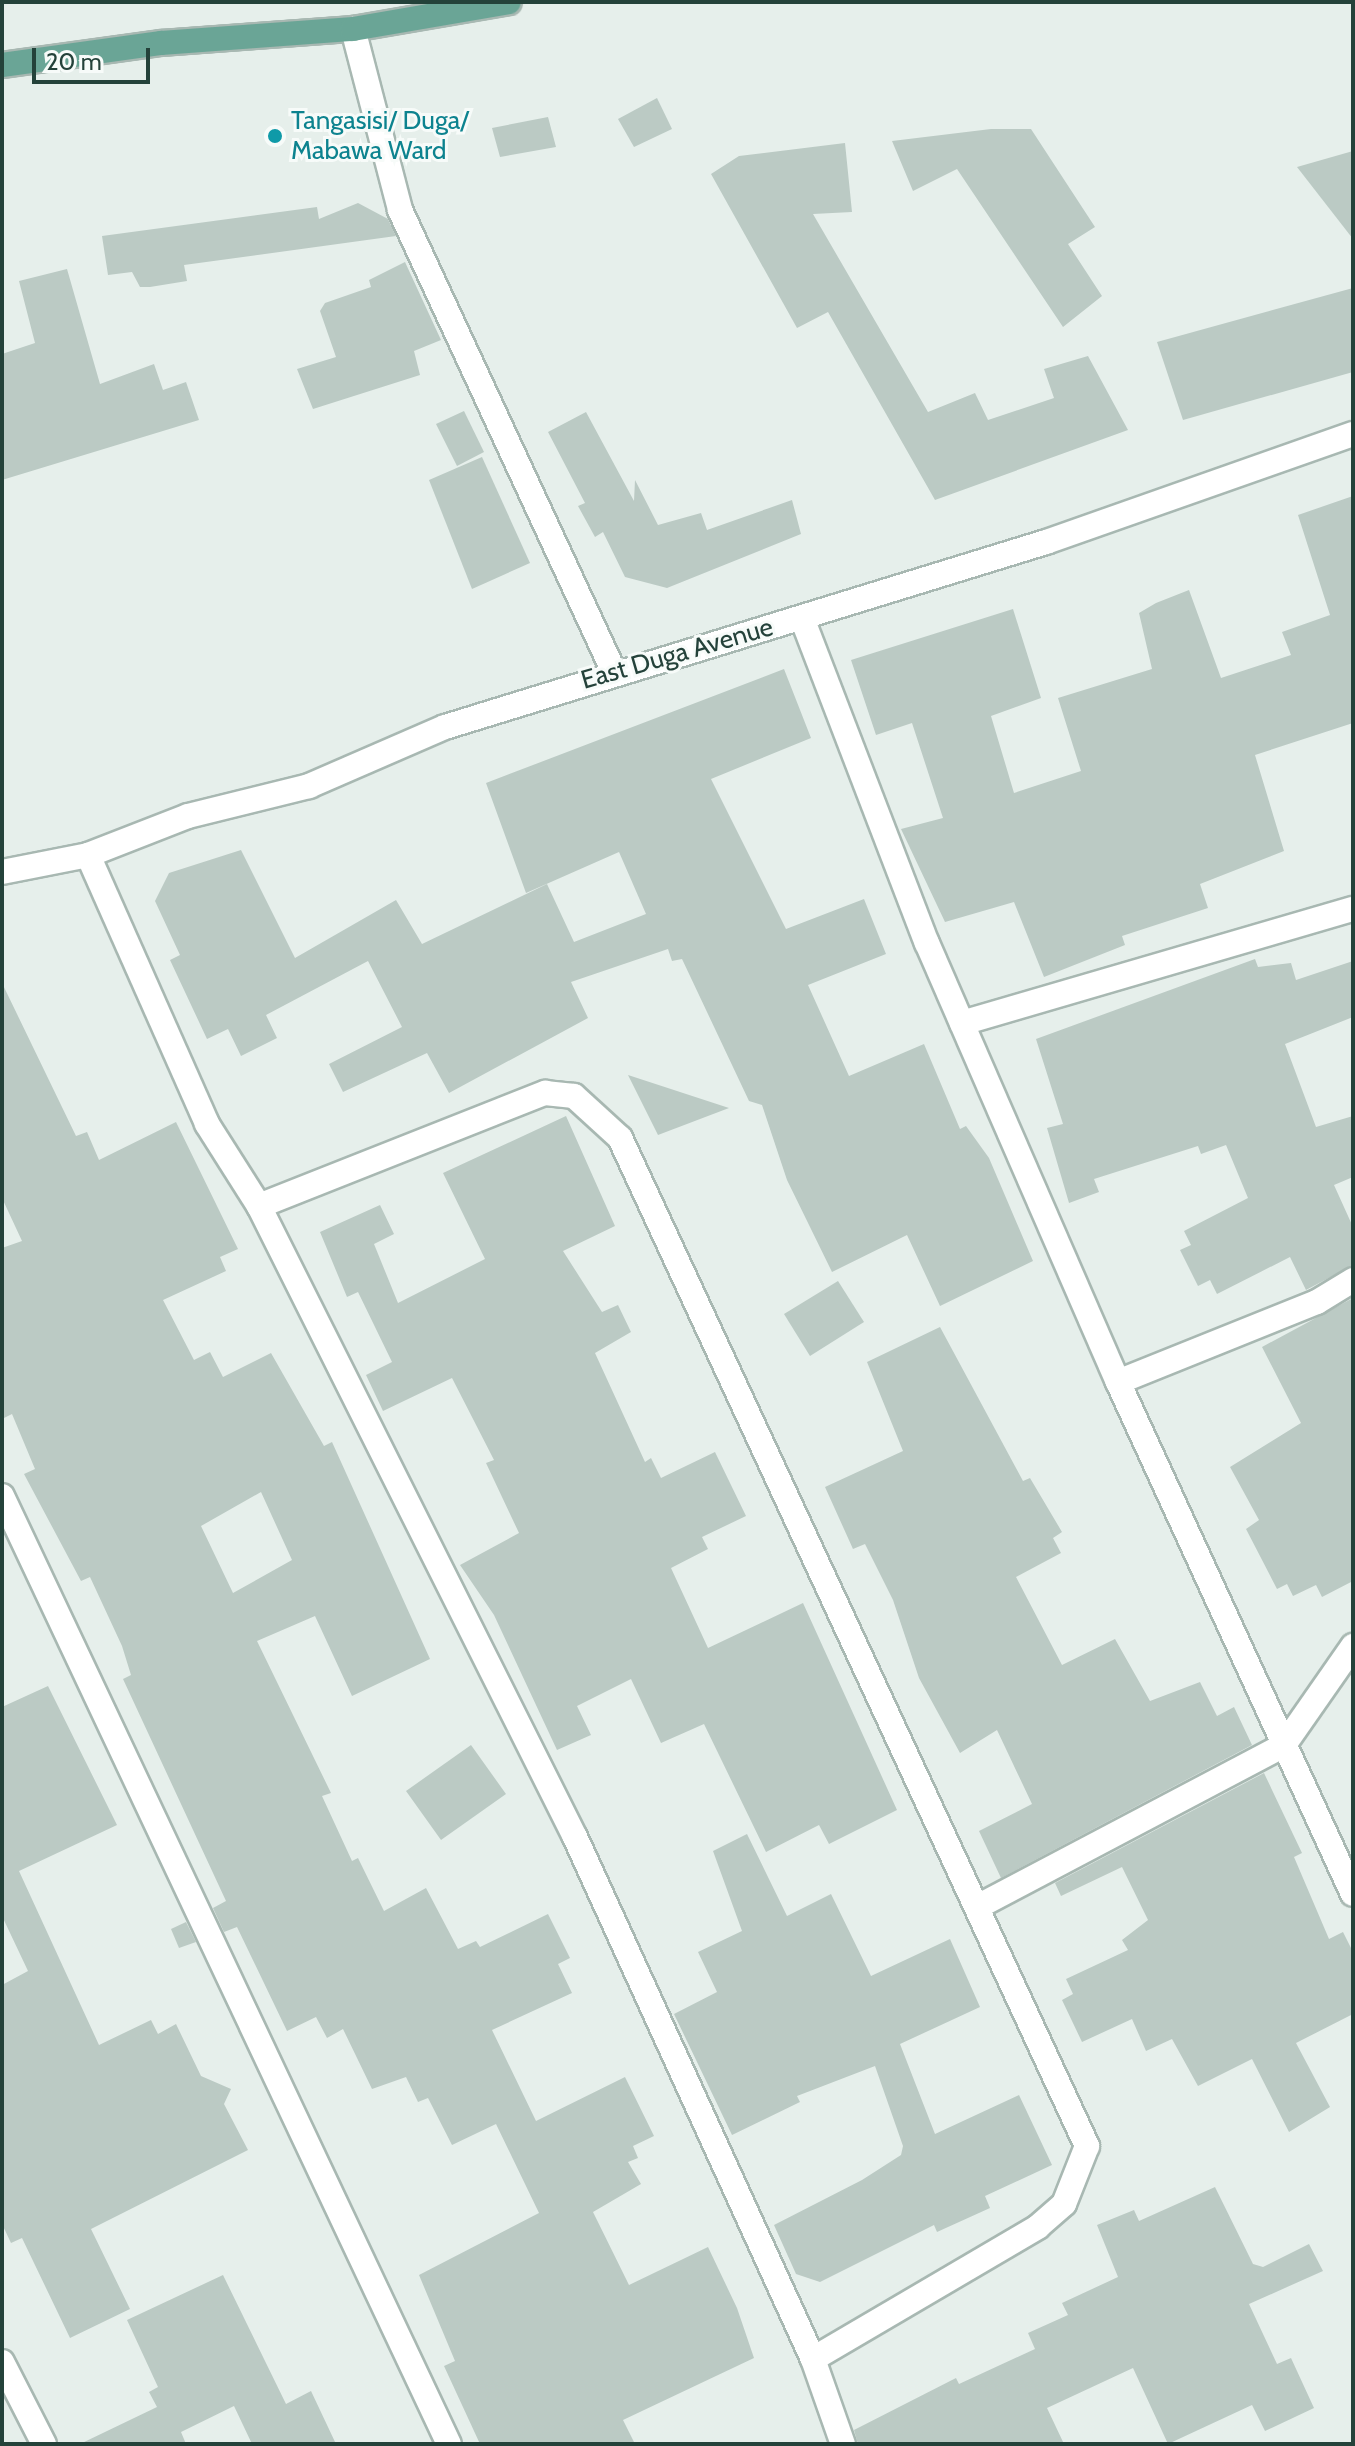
<!DOCTYPE html>
<style>
body{margin:0}
#map{position:relative;width:1355px;height:2446px;overflow:hidden;background:#e6efeb;font-family:Cabin,sans-serif}
div>[style]{position:absolute}
[style*='--x']{left:calc(var(--x)*1px);top:calc(var(--y)*1px);width:calc(var(--w)*1px);rotate:calc(var(--a)*1deg)}
.building>*{inset:0;background:#bbcac4}
.roads{filter:drop-shadow(2px 0 #a8b8b2) drop-shadow(-2px 0 #a8b8b2) drop-shadow(0 2px #a8b8b2) drop-shadow(0 -2px #a8b8b2)}
.minor>*{height:24px;margin:-12px;padding:0 12px;transform-origin:12px;border-radius:12px;background:#fff}
.major>*{height:24px;margin:-12px;padding:0 12px;transform-origin:12px;border-radius:12px;background:#6aa596}
.dots>*{width:22px;height:22px;translate:-50% -50%;box-sizing:border-box;border:4px solid #f7fbf9;border-radius:50%}
span{translate:-50% -50%;white-space:nowrap;text-align:center;line-height:1.15;-webkit-text-stroke:6px #f7fbf9;paint-order:stroke}
.culture-label{font-size:26px;color:#0d838f}
.left{translate:0 -50%;text-align:left}
.street-label{font-size:26px;color:#24423a}
.frame{position:absolute;inset:0;border:4px solid #24423a;pointer-events:none}
.scale{position:absolute;left:32px;top:48px;width:118px;height:36px;box-sizing:border-box;border:4px solid #24423a;border-top:0;padding-left:10px;font-size:24px;line-height:28px;white-space:nowrap;color:#24423a;-webkit-text-stroke:6px #f7fbf9;paint-order:stroke}
</style>
<div id="map">
<div class="building">
<i style="clip-path:polygon(657px 98px,672px 129px,634px 147px,618px 119px)"></i>
<i style="clip-path:polygon(548px 117px,556px 147px,500px 157px,492px 128px)"></i>
<i style="clip-path:polygon(991px 129px,1031px 129px,1095px 227px,1068px 244px,1102px 296px,1063px 327px,957px 169px,913px 191px,892px 141px)"></i>
<i style="clip-path:polygon(845px 143px,852px 212px,813px 214px,928px 412px,975px 393px,988px 420px,1054px 398px,1044px 369px,1088px 356px,1128px 430px,935px 500px,828px 312px,797px 328px,711px 174px,739px 156px)"></i>
<i style="clip-path:polygon(1353px 151px,1353px 239px,1297px 167px)"></i>
<i style="clip-path:polygon(358px 203px,388px 219px,396px 236px,184px 265px,187px 281px,150px 287px,140px 287px,132px 272px,108px 275px,102px 236px,317px 207px,319px 219px)"></i>
<i style="clip-path:polygon(405px 262px,441px 340px,414px 351px,420px 375px,313px 409px,297px 369px,336px 357px,320px 311px,325px 303px,371px 287px,369px 280px)"></i>
<i style="clip-path:polygon(67px 269px,100px 384px,154px 364px,163px 390px,186px 382px,199px 420px,2px 480px,2px 354px,35px 343px,19px 281px)"></i>
<i style="clip-path:polygon(1353px 288px,1353px 372px,1183px 420px,1157px 342px)"></i>
<i style="clip-path:polygon(464px 411px,484px 452px,457px 466px,436px 424px)"></i>
<i style="clip-path:polygon(586px 412px,634px 501px,635px 480px,658px 525px,701px 513px,707px 530px,792px 500px,801px 534px,667px 588px,625px 577px,603px 532px,595px 537px,578px 506px,585px 503px,548px 432px)"></i>
<i style="clip-path:polygon(482px 457px,530px 563px,472px 589px,429px 480px)"></i>
<i style="clip-path:polygon(1353px 496px,1353px 723px,1255px 755px,1284px 851px,1200px 884px,1208px 908px,1122px 936px,1125px 945px,1044px 977px,1014px 902px,945px 922px,901px 829px,943px 818px,912px 723px,876px 735px,851px 660px,1013px 609px,1041px 698px,991px 716px,1014px 793px,1081px 771px,1058px 698px,1152px 669px,1139px 613px,1156px 603px,1189px 590px,1221px 678px,1291px 655px,1282px 632px,1330px 615px,1298px 515px)"></i>
<i style="clip-path:polygon(784px 669px,811px 738px,711px 779px,786px 929px,864px 899px,886px 954px,808px 985px,849px 1076px,924px 1044px,960px 1129px,966px 1126px,989px 1158px,1033px 1261px,940px 1306px,907px 1235px,832px 1272px,787px 1180px,762px 1105px,749px 1101px,682px 959px,672px 961px,668px 949px,571px 982px,588px 1018px,449px 1093px,427px 1053px,343px 1092px,329px 1064px,402px 1027px,368px 961px,266px 1015px,277px 1038px,241px 1056px,228px 1029px,207px 1039px,170px 960px,180px 955px,155px 901px,169px 873px,241px 850px,295px 958px,396px 900px,422px 944px,547px 884px,574px 942px,646px 914px,619px 852px,526px 893px,486px 783px)"></i>
<i style="clip-path:polygon(1255px 959px,1258px 967px,1291px 963px,1296px 980px,1353px 961px,1353px 1017px,1285px 1044px,1316px 1127px,1353px 1116px,1353px 1177px,1334px 1185px,1353px 1227px,1353px 1265px,1306px 1290px,1290px 1257px,1217px 1294px,1210px 1280px,1198px 1286px,1180px 1250px,1191px 1245px,1184px 1231px,1248px 1198px,1226px 1145px,1201px 1154px,1198px 1146px,1094px 1179px,1099px 1192px,1069px 1203px,1047px 1128px,1063px 1124px,1036px 1039px)"></i>
<i style="clip-path:polygon(evenodd,2px 983px,76px 1136px,87px 1132px,99px 1160px,176px 1122px,238px 1249px,220px 1257px,226px 1271px,163px 1300px,194px 1360px,210px 1352px,223px 1377px,271px 1353px,324px 1446px,332px 1442px,430px 1659px,352px 1696px,315px 1616px,257px 1641px,331px 1793px,322px 1796px,352px 1861px,358px 1858px,384px 1911px,426px 1888px,458px 1949px,476px 1941px,480px 1947px,548px 1914px,570px 1958px,558px 1964px,572px 1993px,492px 2030px,536px 2121px,625px 2077px,654px 2136px,633px 2146px,638px 2158px,628px 2162px,641px 2184px,593px 2212px,629px 2285px,708px 2247px,737px 2308px,754px 2358px,623px 2420px,635px 2444px,480px 2444px,444px 2366px,455px 2361px,419px 2275px,539px 2213px,496px 2124px,452px 2145px,428px 2098px,418px 2102px,406px 2077px,372px 2089px,343px 2029px,327px 2038px,316px 2017px,287px 2031px,237px 1927px,224px 1932px,213px 1908px,226px 1901px,123px 1679px,131px 1675px,122px 1646px,90px 1577px,81px 1581px,24px 1474px,35px 1469px,12px 1414px,2px 1419px,2px 1248px,22px 1241px,2px 1198px,2px 983px,261px 1492px,292px 1560px,233px 1593px,201px 1526px,261px 1492px)"></i>
<i style="clip-path:polygon(628px 1075px,729px 1108px,658px 1135px)"></i>
<i style="clip-path:polygon(566px 1116px,615px 1226px,563px 1251px,602px 1312px,618px 1305px,631px 1332px,595px 1353px,645px 1462px,651px 1458px,661px 1478px,715px 1452px,746px 1516px,702px 1537px,708px 1549px,671px 1568px,708px 1648px,803px 1603px,897px 1810px,829px 1844px,819px 1825px,766px 1852px,704px 1724px,661px 1743px,631px 1679px,577px 1706px,591px 1735px,557px 1750px,494px 1615px,460px 1565px,519px 1533px,486px 1463px,494px 1460px,452px 1378px,383px 1411px,366px 1375px,392px 1362px,358px 1292px,347px 1297px,320px 1232px,380px 1205px,394px 1234px,374px 1244px,398px 1303px,485px 1259px,443px 1173px)"></i>
<i style="clip-path:polygon(838px 1281px,864px 1322px,810px 1356px,784px 1314px)"></i>
<i style="clip-path:polygon(1353px 1298px,1353px 1581px,1322px 1597px,1316px 1585px,1293px 1596px,1287px 1584px,1277px 1589px,1246px 1529px,1259px 1520px,1230px 1467px,1301px 1423px,1262px 1347px)"></i>
<i style="clip-path:polygon(940px 1327px,1023px 1481px,1030px 1478px,1062px 1532px,1053px 1538px,1061px 1553px,1016px 1577px,1062px 1665px,1115px 1639px,1150px 1701px,1200px 1682px,1217px 1716px,1234px 1707px,1252px 1745px,1001px 1878px,979px 1831px,1032px 1804px,997px 1730px,960px 1753px,919px 1678px,893px 1600px,865px 1544px,853px 1549px,825px 1487px,903px 1451px,867px 1362px)"></i>
<i style="clip-path:polygon(48px 1686px,117px 1825px,19px 1871px,99px 2045px,151px 2020px,158px 2034px,176px 2024px,201px 2076px,231px 2089px,224px 2104px,248px 2150px,91px 2229px,130px 2309px,70px 2338px,22px 2238px,11px 2243px,2px 2224px,2px 1985px,28px 1971px,2px 1916px,2px 1707px)"></i>
<i style="clip-path:polygon(471px 1745px,506px 1794px,441px 1840px,406px 1791px)"></i>
<i style="clip-path:polygon(1264px 1773px,1302px 1853px,1294px 1857px,1329px 1939px,1343px 1932px,1353px 1952px,1353px 2014px,1296px 2043px,1330px 2107px,1289px 2132px,1252px 2059px,1198px 2086px,1172px 2039px,1146px 2051px,1132px 2019px,1082px 2042px,1062px 2000px,1073px 1994px,1066px 1979px,1128px 1950px,1122px 1940px,1148px 1920px,1122px 1867px,1061px 1896px,1055px 1883px)"></i>
<i style="clip-path:polygon(747px 1834px,787px 1916px,831px 1894px,871px 1976px,950px 1939px,980px 2007px,900px 2044px,935px 2134px,1019px 2095px,1052px 2165px,985px 2196px,990px 2208px,937px 2232px,934px 2225px,820px 2282px,796px 2274px,774px 2225px,862px 2180px,901px 2155px,903px 2146px,875px 2066px,797px 2096px,800px 2102px,732px 2135px,674px 2014px,717px 1992px,698px 1952px,742px 1931px,713px 1851px)"></i>
<i style="clip-path:polygon(186px 1922px,196px 1942px,179px 1948px,171px 1929px)"></i>
<i style="clip-path:polygon(1215px 2187px,1253px 2264px,1263px 2267px,1309px 2244px,1323px 2271px,1249px 2304px,1277px 2364px,1291px 2358px,1314px 2408px,1265px 2431px,1252px 2405px,1168px 2444px,1133px 2368px,1047px 2408px,1064px 2444px,858px 2444px,854px 2430px,956px 2378px,959px 2384px,1035px 2349px,1028px 2333px,1068px 2315px,1062px 2303px,1118px 2277px,1097px 2225px,1134px 2210px,1139px 2221px)"></i>
<i style="clip-path:polygon(223px 2275px,286px 2404px,311px 2391px,336px 2444px,252px 2444px,234px 2406px,181px 2432px,186px 2444px,80px 2444px,157px 2407px,149px 2392px,158px 2387px,127px 2320px)"></i>
</div>
<div class="roads">
<div class="minor">
<i style="--x:353;--y:29;--w:187;--a:75.4"></i>
<i style="--x:400;--y:210;--w:509;--a:65.15"></i>
<i style="--x:802;--y:618;--w:348;--a:69"></i>
<i style="--x:927;--y:943;--w:479;--a:66.5"></i>
<i style="--x:1118;--y:1382;--w:563;--a:65.35"></i>
<i style="--x:88;--y:855;--w:294;--a:66.1"></i>
<i style="--x:207;--y:1124;--w:97;--a:57.6"></i>
<i style="--x:259;--y:1206;--w:706;--a:63.4"></i>
<i style="--x:575;--y:1837;--w:574;--a:65.49"></i>
<i style="--x:813;--y:2359;--w:90;--a:70.6"></i>
<i style="--x:2;--y:872;--w:88;--a:-11.2"></i>
<i style="--x:88;--y:855;--w:107;--a:-21.3"></i>
<i style="--x:188;--y:816;--w:125;--a:-13.9"></i>
<i style="--x:309;--y:786;--w:148;--a:-23.5"></i>
<i style="--x:445;--y:727;--w:629;--a:-17.11"></i>
<i style="--x:1046;--y:542;--w:325;--a:-19.4"></i>
<i style="--x:962;--y:1023;--w:407;--a:-16.3"></i>
<i style="--x:259;--y:1206;--w:308;--a:-21.6"></i>
<i style="--x:545;--y:1093;--w:29;--a:6"></i>
<i style="--x:574;--y:1096;--w:62;--a:42.4"></i>
<i style="--x:620;--y:1138;--w:1111;--a:65.14"></i>
<i style="--x:1087;--y:2146;--w:62;--a:111.6"></i>
<i style="--x:1064;--y:2204;--w:35;--a:139"></i>
<i style="--x:1038;--y:2227;--w:261;--a:149.6"></i>
<i style="--x:1118;--y:1382;--w:214;--a:-21.9"></i>
<i style="--x:1317;--y:1302;--w:42;--a:-31.4"></i>
<i style="--x:2;--y:1496;--w:1048;--a:64.76"></i>
<i style="--x:979;--y:1906;--w:345;--a:-27.8"></i>
<i style="--x:1284;--y:1745;--w:121;--a:-55.1"></i>
<i style="--x:2;--y:2362;--w:92;--a:62.9"></i>
</div>
<div class="major">
<i style="--x:2;--y:65;--w:161;--a:-7.9"></i>
<i style="--x:161;--y:43;--w:193;--a:-4.2"></i>
<i style="--x:353;--y:29;--w:158;--a:-9.8"></i>
</div>
</div>
<div class="dots">
<i style="left:275px;top:136px;background:#0f9aa8"></i>
</div>
<div class="culture-label">
<span class="left" style="left:291px;top:136px">Tangasisi/ Duga/<br>Mabawa Ward</span>
</div>
<div class="street-label">
<span style="left:677px;top:654px;rotate:-16deg">East Duga Avenue</span>
</div>
<div class="frame"></div>
<div class="scale">20 m</div>
</div>
